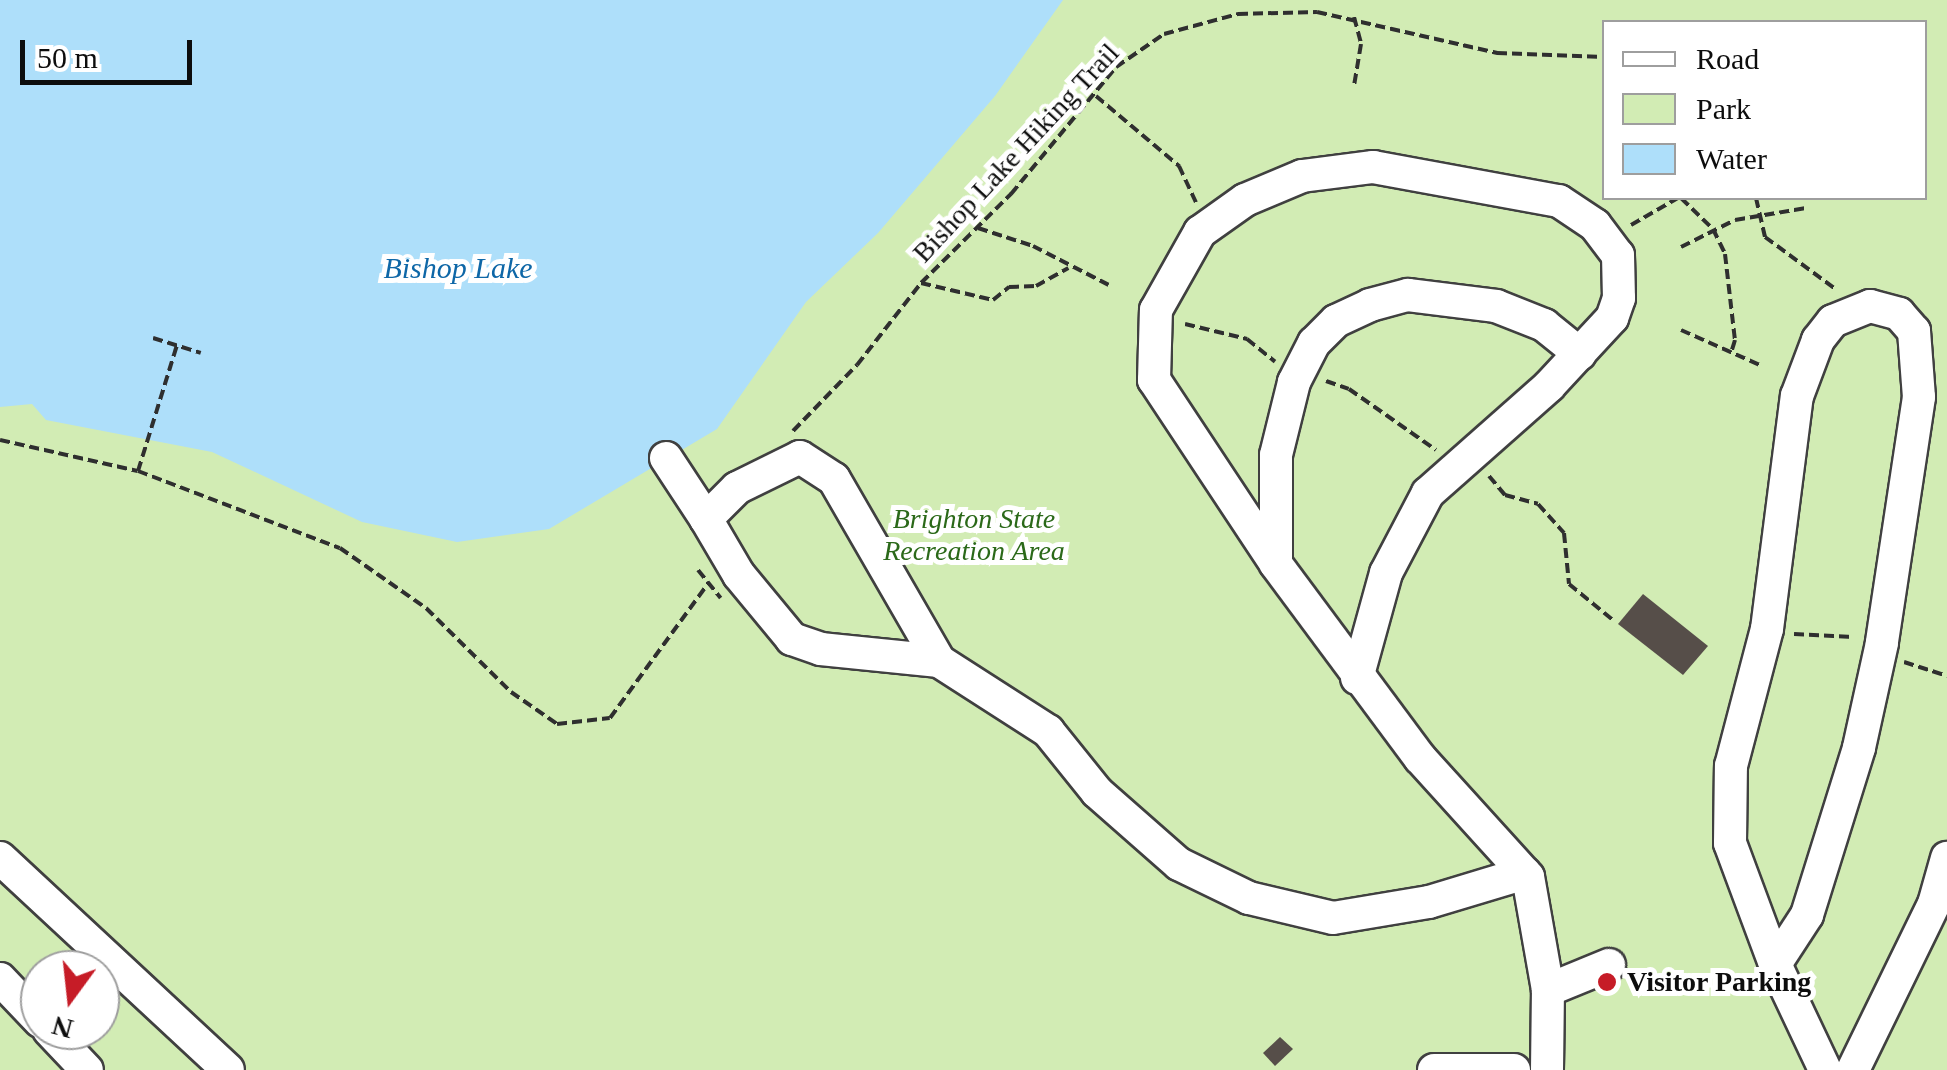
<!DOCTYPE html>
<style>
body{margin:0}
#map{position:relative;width:1947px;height:1070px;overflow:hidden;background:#fffbed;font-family:Georgia,serif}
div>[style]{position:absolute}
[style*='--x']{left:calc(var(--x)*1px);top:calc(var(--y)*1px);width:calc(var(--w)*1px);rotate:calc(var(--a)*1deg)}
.green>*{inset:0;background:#d2ecb4}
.water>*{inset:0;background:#aedffa}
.building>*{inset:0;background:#564e49}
.path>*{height:4px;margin-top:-2px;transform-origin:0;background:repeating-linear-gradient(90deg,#2f2f2f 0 10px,transparent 0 15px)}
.roads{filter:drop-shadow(2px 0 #404040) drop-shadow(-2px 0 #404040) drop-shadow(0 2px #404040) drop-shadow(0 -2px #404040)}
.minor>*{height:32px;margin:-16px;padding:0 16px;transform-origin:16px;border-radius:16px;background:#fff}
.dots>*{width:28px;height:28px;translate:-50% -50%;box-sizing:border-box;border:5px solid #fff;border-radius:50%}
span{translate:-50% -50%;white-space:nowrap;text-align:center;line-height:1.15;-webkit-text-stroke:10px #fff;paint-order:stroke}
.street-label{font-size:28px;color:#0d0d0d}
.park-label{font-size:28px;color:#2b6919;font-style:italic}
.poi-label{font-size:28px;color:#0d0d0d;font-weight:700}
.left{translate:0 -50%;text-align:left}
.water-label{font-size:30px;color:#0e67a7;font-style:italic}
.legend{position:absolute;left:1602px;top:20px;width:325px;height:180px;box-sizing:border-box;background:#fff;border:2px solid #9e9e9e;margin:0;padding:12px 18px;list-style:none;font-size:30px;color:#0d0d0d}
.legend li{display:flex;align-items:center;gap:20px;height:50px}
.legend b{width:50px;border:2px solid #9e9e9e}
.north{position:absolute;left:20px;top:950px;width:100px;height:100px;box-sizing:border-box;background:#fff;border:2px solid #9e9e9e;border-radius:50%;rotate:195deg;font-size:28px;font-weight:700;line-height:40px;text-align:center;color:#0d0d0d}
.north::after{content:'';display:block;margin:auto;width:35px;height:45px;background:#c61c27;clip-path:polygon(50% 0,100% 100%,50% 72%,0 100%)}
.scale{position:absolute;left:20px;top:40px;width:172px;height:45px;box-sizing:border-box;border:5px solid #0d0d0d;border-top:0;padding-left:12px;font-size:30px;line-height:35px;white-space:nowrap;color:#0d0d0d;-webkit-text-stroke:8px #fff;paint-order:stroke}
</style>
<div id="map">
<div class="green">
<i style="clip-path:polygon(evenodd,0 0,1947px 0,1947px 1070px,0 1070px,0 0,1604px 22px,1924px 22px,1924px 198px,1604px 198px,1604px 22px,0 0,40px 970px,100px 970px,100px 1030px,40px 1030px,40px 970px)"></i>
</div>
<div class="water">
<i style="clip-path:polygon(0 0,1063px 0,995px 96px,878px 233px,806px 302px,717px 429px,549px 529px,457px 542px,362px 522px,212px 452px,46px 420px,32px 404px,0 407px)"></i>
</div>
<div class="building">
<i style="clip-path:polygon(1643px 594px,1708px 646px,1683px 675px,1618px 624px)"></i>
<i style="clip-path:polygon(1280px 1037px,1293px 1049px,1275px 1066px,1263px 1053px)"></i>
</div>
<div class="path">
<i style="--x:1354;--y:17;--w:28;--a:75"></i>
<i style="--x:1361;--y:44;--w:43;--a:99.5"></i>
<i style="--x:1096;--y:96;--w:109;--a:40.1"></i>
<i style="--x:1179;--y:166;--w:40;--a:65"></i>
<i style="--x:1681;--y:198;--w:45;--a:44.1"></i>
<i style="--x:1713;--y:229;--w:28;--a:64"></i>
<i style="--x:1725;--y:254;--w:87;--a:83.4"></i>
<i style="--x:1735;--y:340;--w:14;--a:107"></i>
<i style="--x:1756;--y:198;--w:40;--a:77"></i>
<i style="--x:1765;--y:237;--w:89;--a:36.4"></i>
<i style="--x:1631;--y:225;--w:54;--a:-29.9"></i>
<i style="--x:978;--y:228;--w:58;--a:18.1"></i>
<i style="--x:1033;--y:246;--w:85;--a:27.2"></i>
<i style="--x:1681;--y:247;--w:60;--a:-26.6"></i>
<i style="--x:1735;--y:220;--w:72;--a:-9.6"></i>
<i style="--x:921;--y:283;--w:74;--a:13.3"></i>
<i style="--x:993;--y:300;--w:21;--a:-39"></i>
<i style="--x:1009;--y:287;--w:27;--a:-2"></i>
<i style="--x:1036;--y:286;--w:37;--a:-29"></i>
<i style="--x:1185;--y:324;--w:64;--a:13.6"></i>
<i style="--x:1247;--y:339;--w:36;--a:39"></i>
<i style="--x:1681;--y:330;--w:89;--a:24"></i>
<i style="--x:153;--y:338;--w:50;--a:17.4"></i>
<i style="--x:1326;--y:381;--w:24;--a:19"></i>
<i style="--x:1349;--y:389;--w:106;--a:35"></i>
<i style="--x:793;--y:431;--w:92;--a:-45.9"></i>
<i style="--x:857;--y:365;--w:104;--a:-52"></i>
<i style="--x:921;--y:283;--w:127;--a:-44.7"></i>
<i style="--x:1011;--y:194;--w:165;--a:-50.4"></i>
<i style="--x:1116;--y:67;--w:58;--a:-34.5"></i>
<i style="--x:1164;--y:34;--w:77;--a:-15.1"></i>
<i style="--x:1238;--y:14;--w:79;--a:-1.5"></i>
<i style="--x:1317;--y:12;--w:185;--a:12.8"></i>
<i style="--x:1497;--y:53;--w:107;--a:2.1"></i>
<i style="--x:0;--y:440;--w:141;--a:12.7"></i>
<i style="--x:138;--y:471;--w:216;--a:20.9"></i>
<i style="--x:340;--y:548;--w:105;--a:34.9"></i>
<i style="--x:426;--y:608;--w:120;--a:44.7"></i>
<i style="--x:511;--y:692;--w:56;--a:34.8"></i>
<i style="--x:557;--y:724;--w:53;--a:-6.5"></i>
<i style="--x:610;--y:718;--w:168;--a:-53.9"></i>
<i style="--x:138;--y:471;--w:132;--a:-72.8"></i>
<i style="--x:1489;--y:476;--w:25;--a:50"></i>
<i style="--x:1505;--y:495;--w:34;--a:15"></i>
<i style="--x:1538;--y:504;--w:39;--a:48"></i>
<i style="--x:1564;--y:533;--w:51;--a:84.4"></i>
<i style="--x:1569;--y:584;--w:58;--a:39.4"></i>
<i style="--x:698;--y:570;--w:36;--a:51"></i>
<i style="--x:1794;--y:634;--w:59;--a:2.9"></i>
<i style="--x:1904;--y:662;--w:45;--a:18"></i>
</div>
<div class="roads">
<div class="minor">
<i style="--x:1870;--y:306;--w:30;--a:15"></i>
<i style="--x:1899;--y:314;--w:23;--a:49"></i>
<i style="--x:1914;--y:331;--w:66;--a:85.7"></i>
<i style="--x:1919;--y:397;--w:249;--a:98.6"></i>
<i style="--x:1882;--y:643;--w:107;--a:102.4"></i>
<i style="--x:1859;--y:748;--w:175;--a:107.3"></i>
<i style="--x:1807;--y:915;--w:59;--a:123.1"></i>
<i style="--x:1775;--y:964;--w:129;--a:-110.4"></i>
<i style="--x:1730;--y:843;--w:77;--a:-89.3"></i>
<i style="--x:1731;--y:766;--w:142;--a:-75.3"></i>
<i style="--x:1767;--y:629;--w:235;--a:-82.7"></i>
<i style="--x:1797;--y:396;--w:60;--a:-69.4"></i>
<i style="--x:1818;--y:340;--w:24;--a:-52"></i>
<i style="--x:1833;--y:321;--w:40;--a:-22"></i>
<i style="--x:800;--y:457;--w:40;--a:32.9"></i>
<i style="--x:834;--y:479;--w:210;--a:60"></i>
<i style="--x:939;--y:661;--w:119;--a:-174.2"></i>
<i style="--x:821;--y:649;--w:31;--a:-161"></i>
<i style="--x:792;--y:639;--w:83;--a:-129.6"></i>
<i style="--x:739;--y:575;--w:65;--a:-120.5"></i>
<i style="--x:706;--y:519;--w:44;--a:-45"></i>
<i style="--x:737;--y:488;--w:70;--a:-26.2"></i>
<i style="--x:666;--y:458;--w:73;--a:56.7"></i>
<i style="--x:1276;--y:564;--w:221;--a:-123.5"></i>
<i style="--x:1154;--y:380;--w:70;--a:-88.4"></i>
<i style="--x:1156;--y:310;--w:90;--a:-60.6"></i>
<i style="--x:1200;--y:232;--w:55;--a:-35.4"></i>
<i style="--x:1245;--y:200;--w:62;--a:-22.8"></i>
<i style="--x:1302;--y:176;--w:72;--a:-7.2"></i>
<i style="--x:1373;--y:167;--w:189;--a:10.4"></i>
<i style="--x:1559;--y:201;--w:43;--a:33.7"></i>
<i style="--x:1595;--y:225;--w:38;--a:53"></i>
<i style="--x:1618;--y:255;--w:43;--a:88.7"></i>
<i style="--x:1619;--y:298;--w:21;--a:109"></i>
<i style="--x:1612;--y:318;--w:93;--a:132.8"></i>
<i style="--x:1549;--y:386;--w:162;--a:138.5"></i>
<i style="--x:1428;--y:493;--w:90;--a:117.7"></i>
<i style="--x:1386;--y:573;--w:109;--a:105.4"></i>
<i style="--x:939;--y:661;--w:130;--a:32.7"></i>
<i style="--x:1048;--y:731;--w:78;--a:51.2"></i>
<i style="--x:1097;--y:792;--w:109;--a:41.3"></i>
<i style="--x:1179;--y:864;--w:78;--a:25.9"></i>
<i style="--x:1249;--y:898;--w:86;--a:13.4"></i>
<i style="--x:1333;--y:918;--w:97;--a:-9.5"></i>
<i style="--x:1429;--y:902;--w:100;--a:-16.8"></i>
<i style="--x:0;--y:858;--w:311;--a:42.9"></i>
<i style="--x:1775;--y:964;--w:117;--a:64.7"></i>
<i style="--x:0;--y:979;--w:58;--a:46.4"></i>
<i style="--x:1548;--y:990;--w:66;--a:-22.3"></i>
<i style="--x:49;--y:1030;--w:55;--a:46.5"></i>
<i style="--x:1434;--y:1070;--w:80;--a:0"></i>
<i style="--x:1547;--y:1070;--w:80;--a:-89.3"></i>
<i style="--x:1548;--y:990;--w:115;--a:-100"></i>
<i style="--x:1528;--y:877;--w:161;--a:-132.2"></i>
<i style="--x:1420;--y:758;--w:242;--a:-126.6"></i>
<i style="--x:1276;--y:564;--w:109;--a:-90"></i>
<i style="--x:1276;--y:455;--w:75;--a:-76.1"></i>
<i style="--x:1294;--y:382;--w:44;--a:-62.9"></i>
<i style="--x:1314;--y:343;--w:31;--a:-45"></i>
<i style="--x:1336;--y:321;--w:38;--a:-25"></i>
<i style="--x:1370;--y:305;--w:39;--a:-15"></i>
<i style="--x:1408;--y:295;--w:89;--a:7.1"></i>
<i style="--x:1496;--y:306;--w:52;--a:21.6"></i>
<i style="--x:1544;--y:325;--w:46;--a:38.9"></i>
<i style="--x:1853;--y:1070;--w:185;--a:-64"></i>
<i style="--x:1934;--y:904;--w:48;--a:-74.2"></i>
</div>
</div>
<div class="dots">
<i style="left:1607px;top:982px;background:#c61c27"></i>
</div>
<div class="street-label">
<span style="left:1016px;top:153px;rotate:-47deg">Bishop Lake Hiking Trail</span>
</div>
<div class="park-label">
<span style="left:974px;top:535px">Brighton State<br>Recreation Area</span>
</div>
<div class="poi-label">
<span class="left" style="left:1627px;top:982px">Visitor Parking</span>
</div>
<div class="water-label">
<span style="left:458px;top:268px">Bishop Lake</span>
</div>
<ul class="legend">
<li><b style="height:12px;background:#fff"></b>Road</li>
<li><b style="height:28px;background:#d2ecb4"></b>Park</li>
<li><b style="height:28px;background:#aedffa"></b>Water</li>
</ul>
<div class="north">N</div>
<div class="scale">50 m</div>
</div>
